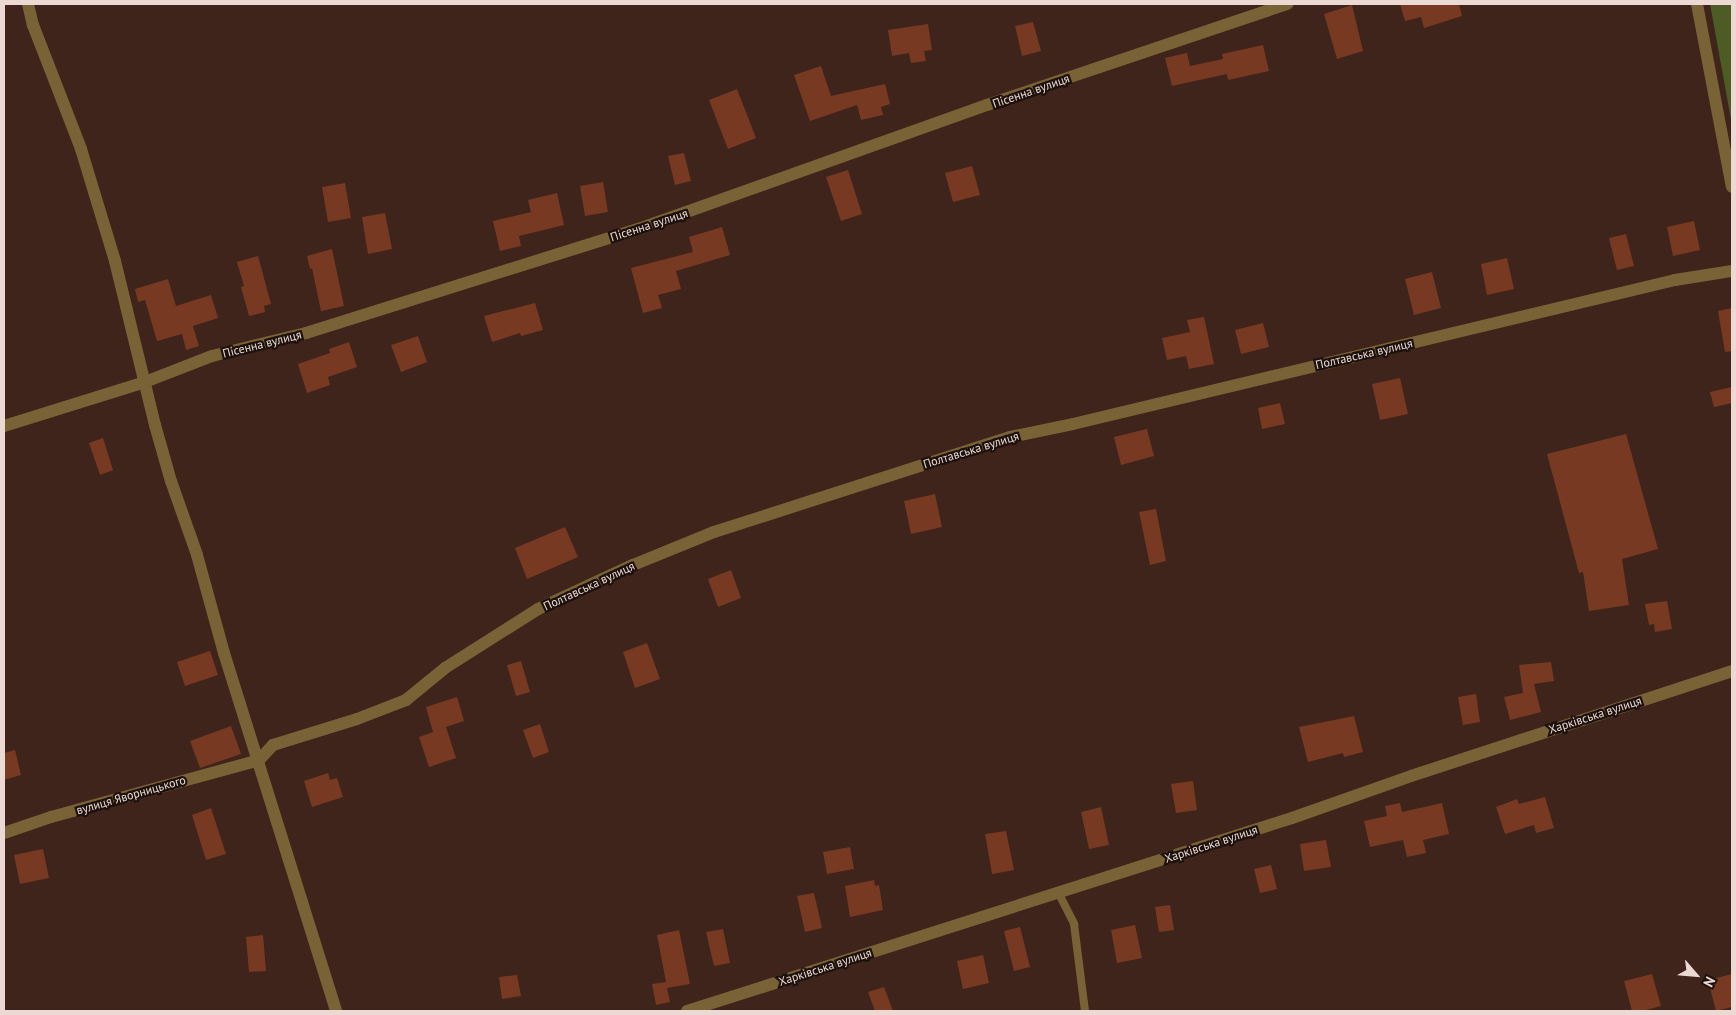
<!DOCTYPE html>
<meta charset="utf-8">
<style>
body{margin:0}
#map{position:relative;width:1736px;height:1015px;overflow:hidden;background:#3f241b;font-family:"PT Sans",sans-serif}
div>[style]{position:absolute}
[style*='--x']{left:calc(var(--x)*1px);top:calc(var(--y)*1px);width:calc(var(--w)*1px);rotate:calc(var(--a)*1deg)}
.green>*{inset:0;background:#4c5c24}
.building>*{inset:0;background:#773922}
.lane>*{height:8px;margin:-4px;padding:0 4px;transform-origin:4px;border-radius:4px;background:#796235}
.street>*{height:12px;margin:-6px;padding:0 6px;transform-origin:6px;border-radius:6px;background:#796235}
span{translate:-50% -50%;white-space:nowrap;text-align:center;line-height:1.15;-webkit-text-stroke:4.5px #1d110d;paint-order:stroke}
.street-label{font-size:12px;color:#ecd9d3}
.frame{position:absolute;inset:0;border:5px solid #ecd9d3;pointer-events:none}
.north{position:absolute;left:1671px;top:950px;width:50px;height:50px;-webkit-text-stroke:4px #1d110d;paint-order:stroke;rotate:117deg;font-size:14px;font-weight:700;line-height:20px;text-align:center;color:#ecd9d3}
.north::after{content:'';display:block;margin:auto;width:18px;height:22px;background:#ecd9d3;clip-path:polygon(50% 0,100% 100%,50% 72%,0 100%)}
</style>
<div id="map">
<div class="green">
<i style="clip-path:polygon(1710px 4px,1732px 4px,1732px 125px)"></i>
</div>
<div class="building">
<i style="clip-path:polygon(1400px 4px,1459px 4px,1462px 16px,1424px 28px,1421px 17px,1405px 21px)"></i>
<i style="clip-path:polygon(1352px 5px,1363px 51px,1337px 59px,1324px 14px)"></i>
<i style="clip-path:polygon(1033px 22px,1041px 51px,1022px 56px,1015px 26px)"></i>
<i style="clip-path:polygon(928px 24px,932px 50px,924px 51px,926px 61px,911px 63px,909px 53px,892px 56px,888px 30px)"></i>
<i style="clip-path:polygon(1263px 45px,1269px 71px,1228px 80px,1227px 74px,1172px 86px,1165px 58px,1187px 53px,1190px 66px,1223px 59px,1222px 54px)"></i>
<i style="clip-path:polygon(821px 66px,831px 96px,885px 84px,890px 104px,881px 107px,883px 115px,861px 120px,857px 105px,810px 121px,794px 75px)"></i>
<i style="clip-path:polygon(737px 89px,756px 138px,728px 149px,709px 100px)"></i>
<i style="clip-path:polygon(684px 153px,691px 181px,675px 185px,668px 156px)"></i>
<i style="clip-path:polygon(972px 166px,980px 195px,953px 202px,945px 173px)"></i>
<i style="clip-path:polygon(848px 170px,862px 214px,841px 221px,826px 177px)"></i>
<i style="clip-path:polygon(603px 182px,608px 212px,585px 216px,580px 186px)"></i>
<i style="clip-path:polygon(345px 183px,351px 218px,328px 222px,322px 187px)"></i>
<i style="clip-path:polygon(557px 193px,564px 225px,519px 236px,521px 246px,500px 251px,493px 221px,531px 212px,528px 200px)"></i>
<i style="clip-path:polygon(385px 213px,392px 249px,368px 254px,362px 217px)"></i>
<i style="clip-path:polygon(1694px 221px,1700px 250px,1673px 256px,1667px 227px)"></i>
<i style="clip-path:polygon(722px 227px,730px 255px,676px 271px,681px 289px,658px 295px,662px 308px,643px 313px,631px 268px,693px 252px,689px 237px)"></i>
<i style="clip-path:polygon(1626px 234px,1634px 266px,1617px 270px,1609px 238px)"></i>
<i style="clip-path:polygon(332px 249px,344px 306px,321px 311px,312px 268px,310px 269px,307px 256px)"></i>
<i style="clip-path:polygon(258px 256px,271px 304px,264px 306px,265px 312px,249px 316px,241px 287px,244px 286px,237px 262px)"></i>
<i style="clip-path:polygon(1507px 258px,1514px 289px,1487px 295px,1481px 264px)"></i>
<i style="clip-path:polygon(1432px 272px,1441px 308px,1414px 315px,1405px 279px)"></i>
<i style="clip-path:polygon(168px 279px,176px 306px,211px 295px,218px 318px,193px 326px,199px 346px,186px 350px,182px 334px,157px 341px,145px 300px,138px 302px,135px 289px)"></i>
<i style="clip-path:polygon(535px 303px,543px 330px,521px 336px,520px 333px,492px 342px,484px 316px)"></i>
<i style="clip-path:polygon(1732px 308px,1732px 351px,1725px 352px,1718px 311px)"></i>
<i style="clip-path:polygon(1204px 317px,1214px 364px,1189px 369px,1186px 356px,1167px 360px,1162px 338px,1190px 332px,1187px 320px)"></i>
<i style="clip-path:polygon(1263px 323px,1269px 347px,1241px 354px,1235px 330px)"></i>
<i style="clip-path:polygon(418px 336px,427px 362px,401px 372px,391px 345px)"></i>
<i style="clip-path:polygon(349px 342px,357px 367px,328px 377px,330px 385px,307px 393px,298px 364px,330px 353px,329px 349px)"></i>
<i style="clip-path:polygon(1400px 378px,1408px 414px,1380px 420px,1372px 384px)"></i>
<i style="clip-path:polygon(1732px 387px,1732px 403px,1714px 407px,1710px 392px)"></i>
<i style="clip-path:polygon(1280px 403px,1285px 424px,1262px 429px,1258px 408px)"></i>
<i style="clip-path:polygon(1147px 429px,1154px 456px,1121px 465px,1114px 437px)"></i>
<i style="clip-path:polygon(1626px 434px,1658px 549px,1622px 559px,1629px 605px,1589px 611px,1583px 572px,1579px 573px,1547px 454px)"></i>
<i style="clip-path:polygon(103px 438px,113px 470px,100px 475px,89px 443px)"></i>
<i style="clip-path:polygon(935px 494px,942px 527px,911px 534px,904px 501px)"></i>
<i style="clip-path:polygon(1156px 509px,1166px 561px,1150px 565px,1139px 512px)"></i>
<i style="clip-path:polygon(565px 527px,578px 557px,527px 579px,515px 548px)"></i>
<i style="clip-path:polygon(731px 570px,741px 598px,718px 607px,708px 579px)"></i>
<i style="clip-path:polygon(1667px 601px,1672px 629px,1655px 632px,1654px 624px,1649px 625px,1645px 604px)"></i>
<i style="clip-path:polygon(647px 643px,660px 679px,635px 688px,623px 652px)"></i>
<i style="clip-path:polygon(210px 651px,218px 675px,185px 686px,177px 662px)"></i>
<i style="clip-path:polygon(521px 661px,530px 692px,516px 696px,507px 665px)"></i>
<i style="clip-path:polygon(1551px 662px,1554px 681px,1534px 684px,1541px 712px,1510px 720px,1504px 697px,1523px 693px,1519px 665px)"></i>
<i style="clip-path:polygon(1476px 694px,1480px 722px,1463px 725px,1458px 697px)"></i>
<i style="clip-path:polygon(457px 697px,464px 721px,446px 727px,456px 758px,429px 767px,419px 737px,433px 732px,426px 707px)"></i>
<i style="clip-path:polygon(1354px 716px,1363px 752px,1344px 757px,1343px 753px,1308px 762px,1299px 727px)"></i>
<i style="clip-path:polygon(540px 724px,549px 752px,533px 758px,523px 730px)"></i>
<i style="clip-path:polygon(231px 726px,241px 754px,200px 768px,190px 741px)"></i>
<i style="clip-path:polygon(15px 750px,21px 775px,4px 780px,4px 753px)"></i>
<i style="clip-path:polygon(328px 773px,330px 780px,337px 778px,343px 797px,312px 807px,304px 781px)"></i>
<i style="clip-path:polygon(1193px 781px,1197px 810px,1176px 813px,1171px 784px)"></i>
<i style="clip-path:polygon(1545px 797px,1554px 828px,1536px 833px,1534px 825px,1505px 834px,1496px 807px,1517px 799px,1519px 804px)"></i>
<i style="clip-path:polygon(1400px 803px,1402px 812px,1442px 803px,1449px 834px,1423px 840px,1426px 853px,1407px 857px,1403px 840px,1370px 847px,1364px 821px,1387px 816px,1385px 806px)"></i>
<i style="clip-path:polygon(1101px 807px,1109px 845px,1089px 849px,1081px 812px)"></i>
<i style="clip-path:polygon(211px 808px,226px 854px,206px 860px,192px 815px)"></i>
<i style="clip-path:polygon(1006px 831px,1014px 870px,992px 874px,985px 834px)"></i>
<i style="clip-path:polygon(1326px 840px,1331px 867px,1304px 871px,1300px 844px)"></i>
<i style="clip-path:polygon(850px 847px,854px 869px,827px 874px,823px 852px)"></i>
<i style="clip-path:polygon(43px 849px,49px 878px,20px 884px,14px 855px)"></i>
<i style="clip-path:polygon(1271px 865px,1277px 889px,1260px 893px,1254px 869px)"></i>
<i style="clip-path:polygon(874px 880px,875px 886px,879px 885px,883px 910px,850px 917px,845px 886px)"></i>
<i style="clip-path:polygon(814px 893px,822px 928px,805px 932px,797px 896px)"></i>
<i style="clip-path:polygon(1170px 905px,1174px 930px,1159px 932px,1155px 907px)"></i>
<i style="clip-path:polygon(1135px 925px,1142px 958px,1117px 963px,1111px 930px)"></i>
<i style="clip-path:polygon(1020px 927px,1030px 967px,1014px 971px,1004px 931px)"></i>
<i style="clip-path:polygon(723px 929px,730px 963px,714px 966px,706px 932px)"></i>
<i style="clip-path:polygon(679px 930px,690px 984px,667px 988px,670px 1002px,656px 1005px,652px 984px,666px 982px,657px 935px)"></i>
<i style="clip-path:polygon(263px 935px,266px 971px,249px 972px,246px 937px)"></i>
<i style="clip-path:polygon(983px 955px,989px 983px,963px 989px,957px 961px)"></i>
<i style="clip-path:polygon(1652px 974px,1661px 1006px,1642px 1011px,1632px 1011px,1624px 981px)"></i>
<i style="clip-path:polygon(1732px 974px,1732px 1007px,1716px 1011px,1708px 980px)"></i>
<i style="clip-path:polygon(517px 975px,521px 996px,502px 999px,499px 977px)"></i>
<i style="clip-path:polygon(884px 987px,893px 1011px,875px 1011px,868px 992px)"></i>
</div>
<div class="lane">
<i style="--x:1058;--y:892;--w:36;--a:63"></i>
<i style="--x:1074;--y:924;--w:88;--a:82.8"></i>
</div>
<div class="street">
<i style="--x:28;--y:4;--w:22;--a:77"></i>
<i style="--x:33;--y:25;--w:133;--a:68.8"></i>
<i style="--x:81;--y:149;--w:117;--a:73.1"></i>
<i style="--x:115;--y:261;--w:169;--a:76.3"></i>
<i style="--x:155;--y:425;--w:58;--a:74.1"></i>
<i style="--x:171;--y:481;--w:78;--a:70.6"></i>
<i style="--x:197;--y:555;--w:102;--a:74.6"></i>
<i style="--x:224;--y:653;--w:375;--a:72.6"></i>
<i style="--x:1697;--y:4;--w:186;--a:79.2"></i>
<i style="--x:4;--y:426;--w:148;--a:-17.3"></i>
<i style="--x:145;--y:382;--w:72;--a:-21.2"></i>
<i style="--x:212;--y:356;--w:97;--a:-13.7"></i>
<i style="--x:306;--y:333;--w:357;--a:-17.4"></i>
<i style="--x:647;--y:226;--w:361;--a:-19.6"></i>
<i style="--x:987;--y:105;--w:317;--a:-18.6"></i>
<i style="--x:4;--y:833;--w:50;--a:-18.8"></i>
<i style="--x:51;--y:817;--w:216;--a:-15.3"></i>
<i style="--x:259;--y:760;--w:21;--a:-47"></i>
<i style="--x:273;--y:745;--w:88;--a:-17.2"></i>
<i style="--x:357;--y:719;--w:53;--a:-21.2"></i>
<i style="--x:406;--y:700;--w:50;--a:-39.4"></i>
<i style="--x:445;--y:668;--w:110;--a:-32.4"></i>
<i style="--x:538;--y:609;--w:105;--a:-24.9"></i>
<i style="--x:633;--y:565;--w:87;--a:-22.2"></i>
<i style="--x:714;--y:532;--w:311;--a:-17.8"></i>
<i style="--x:1010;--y:437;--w:64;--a:-11.7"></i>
<i style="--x:1073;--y:424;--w:619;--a:-13.45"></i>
<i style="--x:1675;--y:280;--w:58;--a:-9"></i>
<i style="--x:687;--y:1011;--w:635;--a:-17.69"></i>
<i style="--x:1292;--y:818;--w:126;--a:-19.4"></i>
<i style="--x:1411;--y:776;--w:338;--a:-18.1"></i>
</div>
<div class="street-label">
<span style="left:1031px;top:91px;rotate:-19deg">Пісенна вулиця</span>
<span style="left:649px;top:225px;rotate:-18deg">Пісенна вулиця</span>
<span style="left:262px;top:344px;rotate:-14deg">Пісенна вулиця</span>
<span style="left:1364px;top:354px;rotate:-13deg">Полтавська вулиця</span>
<span style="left:971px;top:450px;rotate:-17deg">Полтавська вулиця</span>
<span style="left:589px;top:586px;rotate:-25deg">Полтавська вулиця</span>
<span style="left:1595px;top:715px;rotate:-18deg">Харківська вулиця</span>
<span style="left:131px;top:795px;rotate:-16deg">вулиця Яворницького</span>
<span style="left:1211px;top:844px;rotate:-18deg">Харківська вулиця</span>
<span style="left:825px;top:967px;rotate:-18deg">Харківська вулиця</span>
</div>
<div class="frame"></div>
<div class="north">N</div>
</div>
